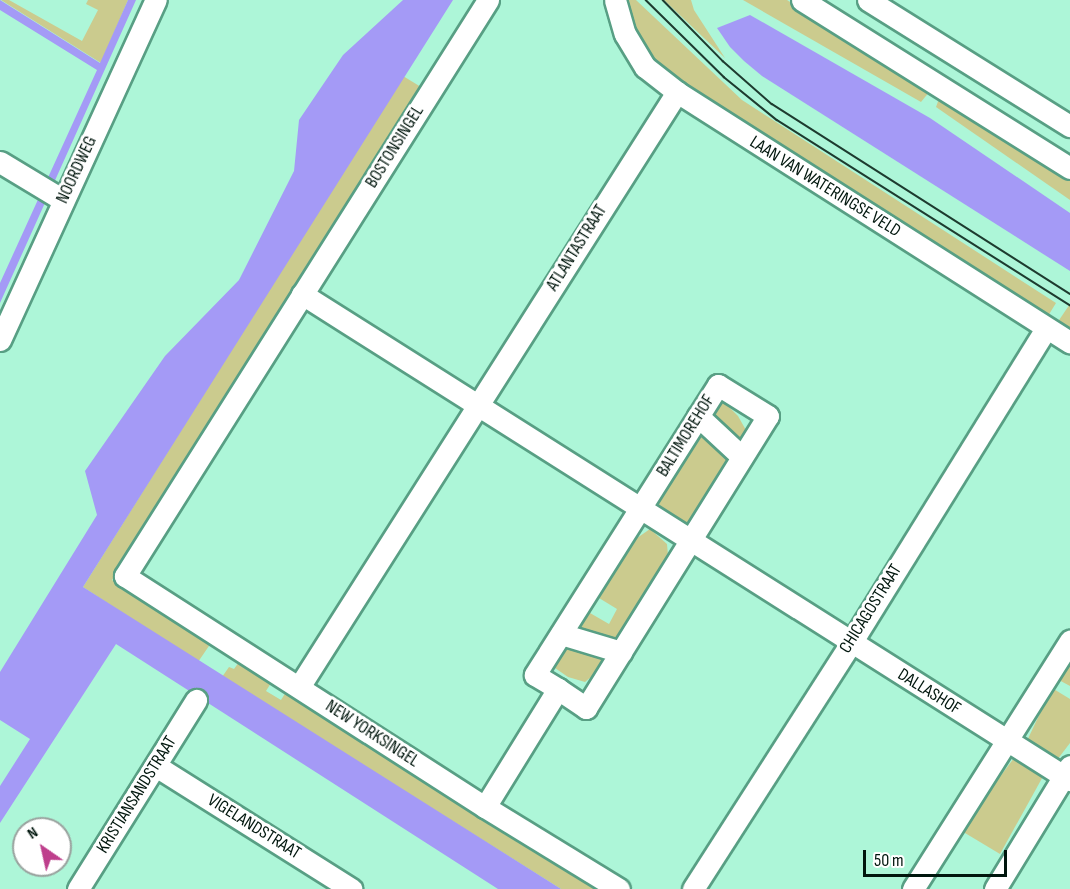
<!DOCTYPE html>
<style>
body{margin:0}
#map{position:relative;width:1070px;height:889px;overflow:hidden;background:#adf6d8;font-family:"Sofia Sans Condensed",sans-serif}
div>[style]{position:absolute}
[style*='--x']{left:calc(var(--x)*1px);top:calc(var(--y)*1px);width:calc(var(--w)*1px);rotate:calc(var(--a)*1deg)}
.green>*{inset:0;background:#cbcb8e}
.water>*{inset:0;background:#a49af6}
.roads{filter:drop-shadow(2px 0 #589f84) drop-shadow(-2px 0 #589f84) drop-shadow(0 2px #589f84) drop-shadow(0 -2px #589f84)}
.minor>*{height:21px;margin:-10.5px;padding:0 10.5px;transform-origin:10.5px;border-radius:10.5px;background:#fff}
.tram>*{height:1.5px;margin:-0.75px;padding:0 0.75px;transform-origin:0.75px;border-radius:0.75px;background:#1d3b2f}
span{translate:-50% -50%;white-space:nowrap;text-align:center;line-height:1.15;-webkit-text-stroke:6px #fff;paint-order:stroke}
.street-label{font-size:18px;color:#00160d}
.north{position:absolute;left:12px;top:817px;width:60px;height:60px;box-sizing:border-box;background:#fff;border:2px solid #99a29e;border-radius:50%;rotate:326deg;font-size:16px;font-weight:700;line-height:24px;text-align:center;color:#00160d}
.north::after{content:'';display:block;margin:auto;width:21px;height:27px;background:#be3f8c;clip-path:polygon(50% 0,100% 100%,50% 72%,0 100%)}
.scale{position:absolute;left:863px;top:850px;width:144px;height:27px;box-sizing:border-box;border:3px solid #00160d;border-top:0;padding-left:8px;font-size:18px;line-height:21px;white-space:nowrap;color:#00160d;-webkit-text-stroke:4px #fff;paint-order:stroke}
</style>
<div id="map">
<div class="green">
<i style="clip-path:polygon(1px 0,9px 0,82px 41px,98px 10px,86px 4px,88px 0,128px 0,101px 63px)"></i>
<i style="clip-path:polygon(629px 0,636px 0,742px 100px,1056px 303px,1048px 316px,657px 67px,632px 30px)"></i>
<i style="clip-path:polygon(664px 0,691px 0,694px 10px,725px 58px)"></i>
<i style="clip-path:polygon(743px 0,787px 0,930px 91px,921px 102px)"></i>
<i style="clip-path:polygon(403px 76px,421px 87px,112px 580px,211px 643px,198px 662px,83px 587px)"></i>
<i style="clip-path:polygon(940px 96px,1070px 178px,1070px 200px,936px 107px)"></i>
<i style="clip-path:polygon(1070px 304px,1070px 331px,1057px 323px)"></i>
<i style="clip-path:polygon(724px 402px,738px 416px,747px 432px,734px 445px,710px 414px)"></i>
<i style="clip-path:polygon(705px 434px,722px 446px,732px 463px,704px 508px,681px 528px,663px 511px,653px 496px,686px 450px)"></i>
<i style="clip-path:polygon(evenodd,650px 529px,667px 544px,669px 567px,616px 644px,567px 629px,627px 545px,650px 529px,599px 598px,617px 609px,609px 624px,590px 613px,599px 598px)"></i>
<i style="clip-path:polygon(564px 642px,610px 654px,604px 666px,585px 682px,568px 677px,555px 668px,554px 658px)"></i>
<i style="clip-path:polygon(1070px 650px,1070px 686px,1057px 679px)"></i>
<i style="clip-path:polygon(239px 662px,271px 683px,266px 691px,281px 700px,286px 692px,600px 889px,561px 889px,222px 677px,229px 667px,234px 669px)"></i>
<i style="clip-path:polygon(1052px 688px,1070px 699px,1070px 743px,1054px 764px,1024px 747px)"></i>
<i style="clip-path:polygon(1017px 754px,1046px 771px,1000px 854px,960px 830px)"></i>
</div>
<div class="water">
<i style="clip-path:polygon(0 0,100px 63px,128px 0,136px 0,0 303px,0 283px,97px 70px,0 10px)"></i>
<i style="clip-path:polygon(403px 0,453px 0,83px 587px,561px 889px,498px 889px,116px 644px,0 823px,0 786px,30px 739px,0 720px,0 672px,97px 515px,85px 471px,165px 356px,239px 280px,294px 171px,299px 120px,343px 55px)"></i>
<i style="clip-path:polygon(750px 15px,930px 118px,1070px 213px,1070px 271px,762px 76px,744px 61px,730px 47px,717px 28px)"></i>
</div>
<div class="roads">
<div class="minor">
<i style="--x:488;--y:0;--w:681;--a:122.22"></i>
<i style="--x:125;--y:576;--w:428;--a:32.7"></i>
<i style="--x:485;--y:807;--w:157;--a:31.5"></i>
<i style="--x:615;--y:0;--w:35;--a:74"></i>
<i style="--x:625;--y:34;--w:39;--a:59"></i>
<i style="--x:645;--y:67;--w:41;--a:38"></i>
<i style="--x:677;--y:92;--w:466;--a:32.5"></i>
<i style="--x:802;--y:0;--w:316;--a:32.1"></i>
<i style="--x:868;--y:0;--w:238;--a:32"></i>
<i style="--x:0;--y:162;--w:74;--a:31.1"></i>
<i style="--x:302;--y:294;--w:909;--a:32.33"></i>
<i style="--x:0;--y:340;--w:374;--a:-65.4"></i>
<i style="--x:698;--y:416;--w:60;--a:43"></i>
<i style="--x:561;--y:634;--w:63;--a:16.7"></i>
<i style="--x:299;--y:687;--w:705;--a:-57.57"></i>
<i style="--x:156;--y:766;--w:231;--a:32.2"></i>
<i style="--x:485;--y:807;--w:139;--a:-58.3"></i>
<i style="--x:558;--y:689;--w:34;--a:34"></i>
<i style="--x:586;--y:708;--w:344;--a:-58.1"></i>
<i style="--x:768;--y:416;--w:59;--a:-148.2"></i>
<i style="--x:718;--y:385;--w:343;--a:122.3"></i>
<i style="--x:535;--y:675;--w:27;--a:31"></i>
<i style="--x:78;--y:889;--w:223;--a:-58"></i>
<i style="--x:693;--y:889;--w:292;--a:-57.3"></i>
<i style="--x:851;--y:643;--w:370;--a:-58.2"></i>
<i style="--x:913;--y:889;--w:294;--a:-57.7"></i>
<i style="--x:995;--y:889;--w:144;--a:-58.6"></i>
</div>
</div>
<div class="tram">
<i style="--x:646;--y:0;--w:110;--a:44.6"></i>
<i style="--x:724;--y:77;--w:68;--a:39.1"></i>
<i style="--x:777;--y:120;--w:347;--a:32.3"></i>
<i style="--x:663;--y:0;--w:86;--a:45.5"></i>
<i style="--x:723;--y:61;--w:65;--a:41.3"></i>
<i style="--x:772;--y:104;--w:353;--a:32.5"></i>
</div>
<div class="street-label">
<span style="left:395px;top:147px;rotate:-58deg">BOSTONSINGEL</span>
<span style="left:77px;top:170px;rotate:-65deg">NOORDWEG</span>
<span style="left:825px;top:187px;rotate:32deg">LAAN VAN WATERINGSE VELD</span>
<span style="left:577px;top:248px;rotate:-58deg">ATLANTASTRAAT</span>
<span style="left:686px;top:436px;rotate:-58deg">BALTIMOREHOF</span>
<span style="left:871px;top:609px;rotate:-58deg">CHICAGOSTRAAT</span>
<span style="left:929px;top:692px;rotate:32deg">DALLASHOF</span>
<span style="left:372px;top:734px;rotate:33deg">NEW YORKSINGEL</span>
<span style="left:137px;top:795px;rotate:-58deg">KRISTIANSANDSTRAAT</span>
<span style="left:254px;top:827px;rotate:32deg">VIGELANDSTRAAT</span>
</div>
<div class="north">N</div>
<div class="scale">50 m</div>
</div>
